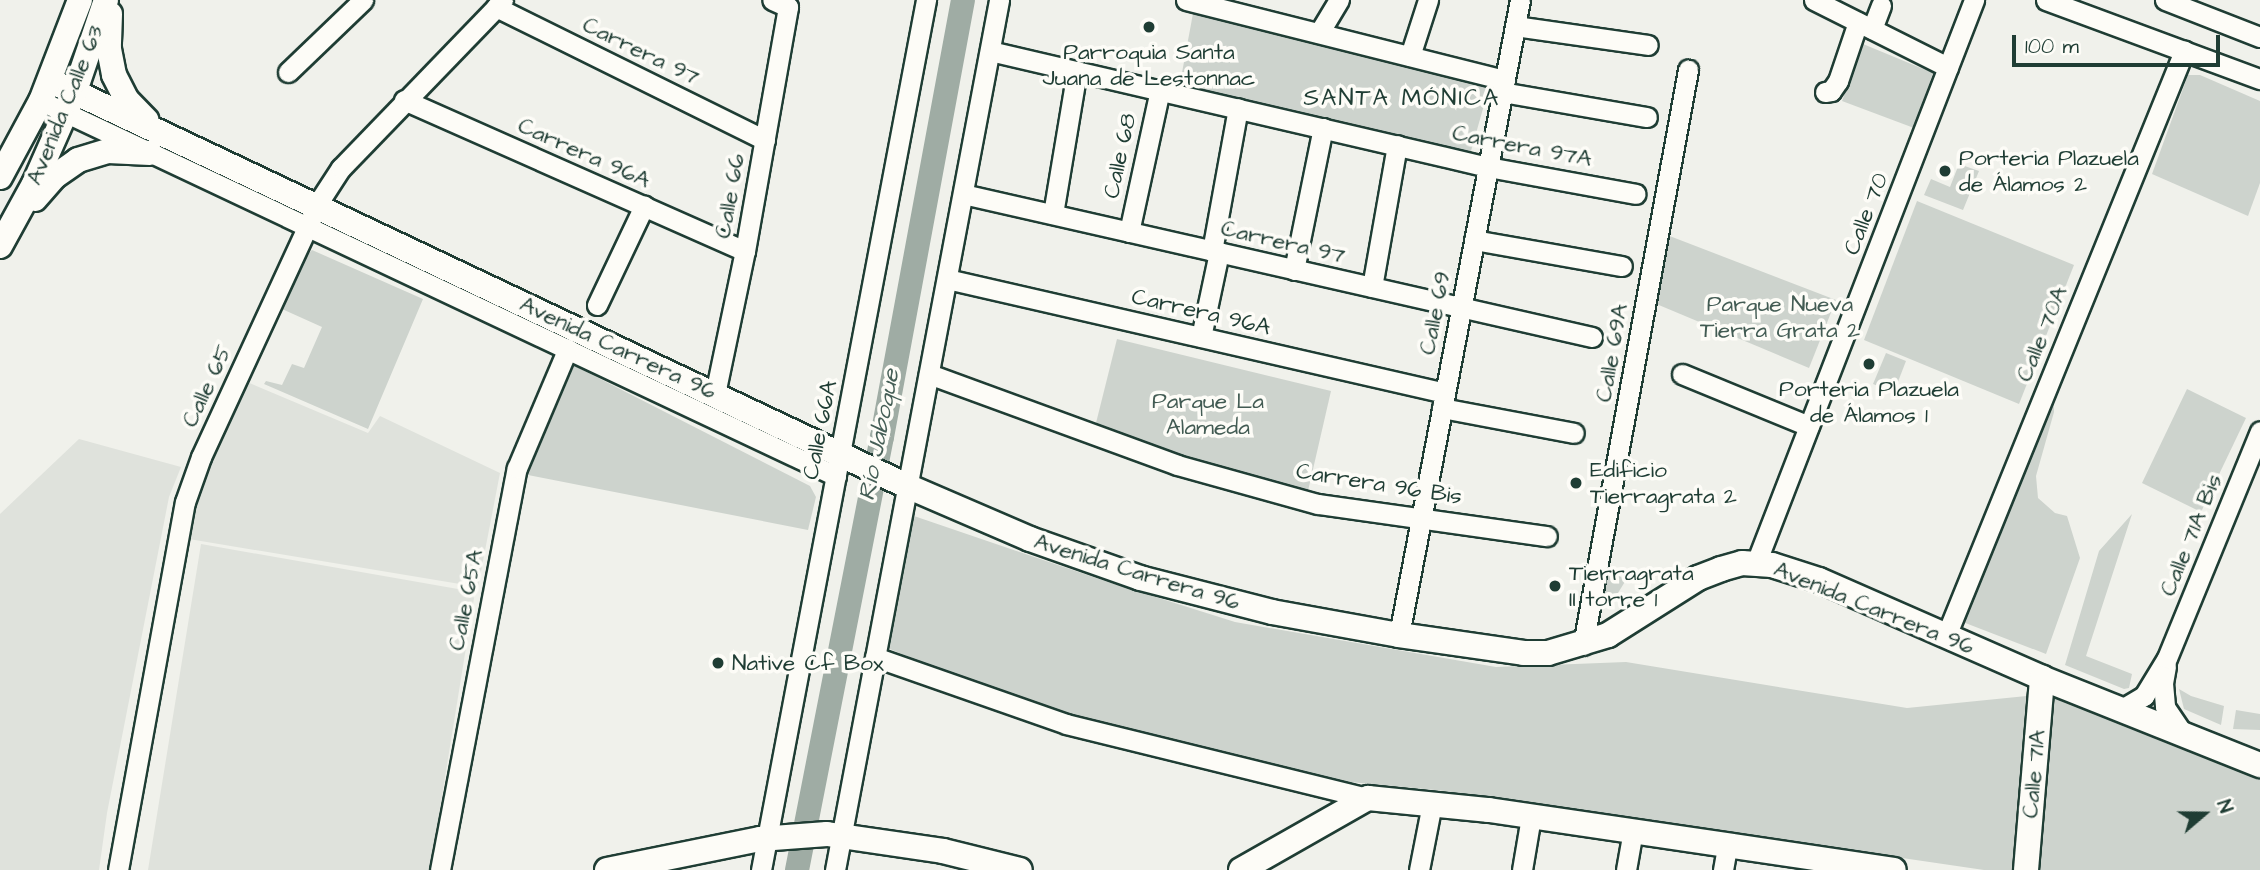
<!DOCTYPE html>
<meta charset="utf-8">
<style>
body{margin:0}
#map{position:relative;width:2260px;height:870px;overflow:hidden;background:#f0f1eb;font-family:"Architects Daughter",sans-serif}
div>[style]{position:absolute}
[style*='--x']{left:calc(var(--x)*1px);top:calc(var(--y)*1px);width:calc(var(--w)*1px);rotate:calc(var(--a)*1deg)}
.built>*{inset:0;background:#dfe2dc}
.green>*{inset:0;background:#cdd3cd}
.river>*{height:24px;margin:-12px;padding:0 12px;transform-origin:12px;border-radius:12px;background:#9faca4}
.roads{filter:drop-shadow(2px 0 #1f3d34) drop-shadow(-2px 0 #1f3d34) drop-shadow(0 2px #1f3d34) drop-shadow(0 -2px #1f3d34)}
.minor>*{height:19px;margin:-9.5px;padding:0 9.5px;transform-origin:9.5px;border-radius:9.5px;background:#fdfcf7}
.major>*{height:24px;margin:-12px;padding:0 12px;transform-origin:12px;border-radius:12px;background:#fdfcf7}
.dots>*{width:19px;height:19px;translate:-50% -50%;box-sizing:border-box;border:4px solid #fdfcf7;border-radius:50%}
span{translate:-50% -50%;white-space:nowrap;text-align:center;line-height:1.15;-webkit-text-stroke:7px #fdfcf7;paint-order:stroke}
.street-label{font-size:23px;color:#1f3d34}
.poi-label{font-size:23px;color:#1f3d34}
.left{translate:0 -50%;text-align:left}
.park-label{font-size:23px;color:#425b53}
.neighbourhood-label{font-size:24px;color:#1f3d34;letter-spacing:2px}
.water-label{font-size:24px;color:#455e56;font-style:italic}
.north{position:absolute;left:2169px;top:779px;width:70px;height:70px;-webkit-text-stroke:5px #fdfcf7;paint-order:stroke;rotate:70deg;font-size:19px;font-weight:700;line-height:28px;text-align:center;color:#1f3d34}
.north::after{content:'';display:block;margin:auto;width:24px;height:32px;background:#1f3d34;clip-path:polygon(50% 0,100% 100%,50% 72%,0 100%)}
.scale{position:absolute;left:2012px;top:35px;width:208px;height:32px;box-sizing:border-box;border:4px solid #1f3d34;border-top:0;padding-left:9px;font-size:21px;line-height:24px;white-space:nowrap;color:#1f3d34;-webkit-text-stroke:5px #fdfcf7;paint-order:stroke}
</style>
<div id="map">
<div class="built">
<i style="clip-path:polygon(247px 382px,368px 433px,380px 416px,500px 473px,478px 587px,189px 539px,199px 489px)"></i>
<i style="clip-path:polygon(79px 439px,181px 467px,169px 497px,107px 813px,99px 870px,0 870px,0 514px)"></i>
<i style="clip-path:polygon(201px 544px,475px 592px,430px 870px,148px 870px)"></i>
</div>
<div class="green">
<i style="clip-path:polygon(1194px 8px,1490px 84px,1469px 158px,1179px 89px)"></i>
<i style="clip-path:polygon(1863px 44px,1933px 73px,1914px 128px,1842px 101px)"></i>
<i style="clip-path:polygon(2188px 75px,2200px 75px,2260px 101px,2260px 183px,2248px 216px,2152px 174px)"></i>
<i style="clip-path:polygon(1959px 164px,1979px 171px,1963px 210px,1924px 195px,1931px 179px,1950px 187px)"></i>
<i style="clip-path:polygon(1917px 201px,2074px 265px,2019px 404px,1864px 340px)"></i>
<i style="clip-path:polygon(1667px 235px,1836px 300px,1809px 368px,1654px 303px)"></i>
<i style="clip-path:polygon(312px 250px,423px 299px,368px 429px,264px 384px,266px 381px,282px 385px,292px 364px,304px 368px,322px 327px,282px 309px,302px 260px)"></i>
<i style="clip-path:polygon(1117px 339px,1331px 391px,1308px 491px,1178px 460px,1095px 427px)"></i>
<i style="clip-path:polygon(1886px 353px,1906px 361px,1894px 392px,1873px 384px)"></i>
<i style="clip-path:polygon(571px 364px,810px 486px,816px 497px,808px 530px,528px 475px,532px 455px)"></i>
<i style="clip-path:polygon(2053px 388px,2054px 412px,2036px 476px,2038px 498px,2055px 513px,2067px 516px,2080px 558px,2046px 654px,1955px 619px)"></i>
<i style="clip-path:polygon(2187px 389px,2246px 418px,2201px 512px,2142px 483px)"></i>
<i style="clip-path:polygon(2132px 514px,2086px 656px,2132px 674px,2129px 688px,2124px 689px,2065px 665px,2099px 551px)"></i>
<i style="clip-path:polygon(914px 516px,1105px 581px,1235px 622px,1496px 667px,1626px 662px,1907px 708px,2047px 694px,2260px 780px,2260px 870px,1984px 870px,1445px 791px,1329px 780px,1059px 711px,972px 683px,885px 647px,910px 517px)"></i>
<i style="clip-path:polygon(1609px 570px,1626px 580px,1613px 601px,1597px 592px)"></i>
<i style="clip-path:polygon(2179px 689px,2191px 696px,2224px 706px,2221px 725px,2184px 709px)"></i>
<i style="clip-path:polygon(2236px 710px,2260px 714px,2260px 730px,2233px 729px)"></i>
</div>
<div class="river">
<i style="--x:797;--y:870;--w:441;--a:-78.9"></i>
<i style="--x:882;--y:437;--w:444;--a:-79.5"></i>
</div>
<div class="roads">
<div class="minor">
<i style="--x:1186;--y:0;--w:329;--a:14.1"></i>
<i style="--x:1814;--y:0;--w:150;--a:26.6"></i>
<i style="--x:2046;--y:0;--w:228;--a:20.3"></i>
<i style="--x:2165;--y:0;--w:102;--a:21.3"></i>
<i style="--x:496;--y:7;--w:300;--a:26.3"></i>
<i style="--x:1515;--y:26;--w:134;--a:8.1"></i>
<i style="--x:1872;--y:29;--w:25;--a:-69"></i>
<i style="--x:1319;--y:33;--w:39;--a:-59"></i>
<i style="--x:990;--y:51;--w:511;--a:13.11"></i>
<i style="--x:1488;--y:167;--w:150;--a:10.3"></i>
<i style="--x:1410;--y:56;--w:59;--a:-72.2"></i>
<i style="--x:288;--y:72;--w:104;--a:-43.8"></i>
<i style="--x:1502;--y:92;--w:147;--a:9.8"></i>
<i style="--x:1825;--y:92;--w:6;--a:-9"></i>
<i style="--x:1831;--y:91;--w:12;--a:-55"></i>
<i style="--x:1838;--y:81;--w:62;--a:-71.3"></i>
<i style="--x:404;--y:100;--w:373;--a:23.9"></i>
<i style="--x:41;--y:101;--w:879;--a:25.25"></i>
<i style="--x:963;--y:194;--w:645;--a:12.81"></i>
<i style="--x:1053;--y:214;--w:145;--a:-80.5"></i>
<i style="--x:1129;--y:232;--w:145;--a:-77.7"></i>
<i style="--x:1474;--y:240;--w:150;--a:10"></i>
<i style="--x:1212;--y:251;--w:145;--a:-79.7"></i>
<i style="--x:1294;--y:270;--w:145;--a:-78.5"></i>
<i style="--x:947;--y:279;--w:511;--a:12.89"></i>
<i style="--x:1372;--y:287;--w:144;--a:-80"></i>
<i style="--x:597;--y:305;--w:110;--a:-64.6"></i>
<i style="--x:1201;--y:337;--w:87;--a:-78"></i>
<i style="--x:929;--y:374;--w:264;--a:20.1"></i>
<i style="--x:1177;--y:465;--w:146;--a:15.5"></i>
<i style="--x:1318;--y:504;--w:231;--a:8"></i>
<i style="--x:1682;--y:374;--w:137;--a:22.3"></i>
<i style="--x:715;--y:394;--w:146;--a:-78.2"></i>
<i style="--x:745;--y:251;--w:248;--a:-80"></i>
<i style="--x:788;--y:7;--w:17;--a:-156"></i>
<i style="--x:1442;--y:408;--w:134;--a:10.7"></i>
<i style="--x:1756;--y:563;--w:604;--a:-68.83"></i>
<i style="--x:1399;--y:635;--w:646;--a:-79.21"></i>
<i style="--x:1946;--y:636;--w:632;--a:-67.86"></i>
<i style="--x:1583;--y:645;--w:585;--a:-79.65"></i>
<i style="--x:875;--y:657;--w:202;--a:19.3"></i>
<i style="--x:1066;--y:724;--w:311;--a:13.8"></i>
<i style="--x:2166;--y:666;--w:17;--a:100"></i>
<i style="--x:2163;--y:683;--w:24;--a:85"></i>
<i style="--x:2165;--y:707;--w:32;--a:56"></i>
<i style="--x:2122;--y:709;--w:26;--a:-31"></i>
<i style="--x:2144;--y:696;--w:44;--a:-58.8"></i>
<i style="--x:2167;--y:658;--w:245;--a:-67.7"></i>
<i style="--x:118;--y:870;--w:374;--a:-79.7"></i>
<i style="--x:185;--y:502;--w:48;--a:-70.4"></i>
<i style="--x:201;--y:457;--w:283;--a:-65.2"></i>
<i style="--x:320;--y:200;--w:38;--a:-57"></i>
<i style="--x:341;--y:168;--w:233;--a:-46"></i>
<i style="--x:440;--y:870;--w:409;--a:-79.2"></i>
<i style="--x:517;--y:468;--w:130;--a:-67"></i>
<i style="--x:761;--y:870;--w:886;--a:-79.26"></i>
<i style="--x:835;--y:870;--w:885;--a:-79.32"></i>
<i style="--x:1419;--y:870;--w:67;--a:-78.9"></i>
<i style="--x:1522;--y:870;--w:54;--a:-80.4"></i>
<i style="--x:1626;--y:870;--w:40;--a:-80"></i>
<i style="--x:1723;--y:870;--w:23;--a:-80"></i>
</div>
<div class="major">
<i style="--x:110;--y:14;--w:35;--a:92"></i>
<i style="--x:109;--y:49;--w:26;--a:79"></i>
<i style="--x:114;--y:75;--w:28;--a:63"></i>
<i style="--x:127;--y:100;--w:28;--a:46"></i>
<i style="--x:51;--y:81;--w:947;--a:25.32"></i>
<i style="--x:907;--y:486;--w:134;--a:23.3"></i>
<i style="--x:1030;--y:539;--w:117;--a:19.5"></i>
<i style="--x:1140;--y:578;--w:136;--a:14.4"></i>
<i style="--x:1272;--y:612;--w:129;--a:10.3"></i>
<i style="--x:1399;--y:635;--w:126;--a:8.2"></i>
<i style="--x:1524;--y:653;--w:24;--a:0"></i>
<i style="--x:1548;--y:653;--w:63;--a:-16.7"></i>
<i style="--x:1608;--y:635;--w:107;--a:-32.3"></i>
<i style="--x:1698;--y:578;--w:25;--a:-21"></i>
<i style="--x:1721;--y:569;--w:22;--a:-16"></i>
<i style="--x:1742;--y:563;--w:30;--a:4"></i>
<i style="--x:1772;--y:565;--w:49;--a:17.7"></i>
<i style="--x:1819;--y:580;--w:244;--a:23.7"></i>
<i style="--x:2042;--y:678;--w:235;--a:21.8"></i>
<i style="--x:0;--y:177;--w:86;--a:-61.7"></i>
<i style="--x:41;--y:101;--w:108;--a:-68.9"></i>
<i style="--x:35;--y:199;--w:29;--a:-49"></i>
<i style="--x:54;--y:177;--w:29;--a:-35"></i>
<i style="--x:78;--y:160;--w:31;--a:-17"></i>
<i style="--x:108;--y:151;--w:42;--a:2.7"></i>
<i style="--x:0;--y:246;--w:71;--a:-61.3"></i>
<i style="--x:34;--y:184;--w:102;--a:-66.2"></i>
<i style="--x:75;--y:91;--w:96;--a:-71.2"></i>
<i style="--x:607;--y:870;--w:156;--a:-11.5"></i>
<i style="--x:760;--y:839;--w:67;--a:-4.3"></i>
<i style="--x:827;--y:834;--w:117;--a:8.3"></i>
<i style="--x:943;--y:851;--w:79;--a:13.9"></i>
<i style="--x:1241;--y:870;--w:146;--a:-29.6"></i>
<i style="--x:1368;--y:798;--w:122;--a:5.7"></i>
<i style="--x:1489;--y:810;--w:409;--a:8.4"></i>
<i style="--x:2026;--y:870;--w:193;--a:-85.2"></i>
</div>
</div>
<div class="dots">
<i style="left:1149px;top:27px;background:#1f3d34"></i>
<i style="left:1945px;top:171px;background:#1f3d34"></i>
<i style="left:1869px;top:364px;background:#1f3d34"></i>
<i style="left:1576px;top:483px;background:#1f3d34"></i>
<i style="left:1555px;top:586px;background:#1f3d34"></i>
<i style="left:718px;top:663px;background:#1f3d34"></i>
</div>
<div class="street-label">
<span style="left:641px;top:51px;rotate:26deg">Carrera 97</span>
<span style="left:65px;top:105px;rotate:-68deg">Avenida Calle 63</span>
<span style="left:1522px;top:146px;rotate:11deg">Carrera 97A</span>
<span style="left:584px;top:153px;rotate:24deg">Carrera 96A</span>
<span style="left:1120px;top:156px;rotate:-78deg">Calle 68</span>
<span style="left:730px;top:196px;rotate:-80deg">Calle 66</span>
<span style="left:1866px;top:214px;rotate:-69deg">Calle 70</span>
<span style="left:1283px;top:242px;rotate:13deg">Carrera 97</span>
<span style="left:1201px;top:312px;rotate:13deg">Carrera 96A</span>
<span style="left:1435px;top:313px;rotate:-79deg">Calle 69</span>
<span style="left:2042px;top:334px;rotate:-68deg">Calle 70A</span>
<span style="left:618px;top:348px;rotate:25deg">Avenida Carrera 96</span>
<span style="left:1612px;top:353px;rotate:-80deg">Calle 69A</span>
<span style="left:207px;top:386px;rotate:-65deg">Calle 65</span>
<span style="left:820px;top:430px;rotate:-79deg">Calle 66A</span>
<span style="left:1379px;top:484px;rotate:9deg">Carrera 96 Bis</span>
<span style="left:2191px;top:535px;rotate:-68deg">Calle 71A Bis</span>
<span style="left:1137px;top:572px;rotate:17deg">Avenida Carrera 96</span>
<span style="left:466px;top:600px;rotate:-79deg">Calle 65A</span>
<span style="left:1874px;top:608px;rotate:22deg">Avenida Carrera 96</span>
<span style="left:2034px;top:774px;rotate:-85deg">Calle 71A</span>
</div>
<div class="poi-label">
<span style="left:1149px;top:65px">Parroquia Santa<br>Juana de Lestonnac</span>
<span class="left" style="left:1959px;top:171px">Porteria Plazuela<br>de Álamos 2</span>
<span style="left:1869px;top:402px">Porteria Plazuela<br>de Álamos 1</span>
<span class="left" style="left:1590px;top:483px">Edificio<br>Tierragrata 2</span>
<span class="left" style="left:1569px;top:586px">Tierragrata<br>II torre 1</span>
<span class="left" style="left:732px;top:663px">Native Cf Box</span>
</div>
<div class="park-label">
<span style="left:1780px;top:317px">Parque Nueva<br>Tierra Grata 2</span>
<span style="left:1208px;top:414px">Parque La<br>Alameda</span>
</div>
<div class="neighbourhood-label">
<span style="left:1402px;top:99px">SANTA MÓNICA</span>
</div>
<div class="water-label">
<span style="left:880px;top:435px;rotate:-79deg">Río Jaboque</span>
</div>
<div class="north">N</div>
<div class="scale">100 m</div>
</div>
